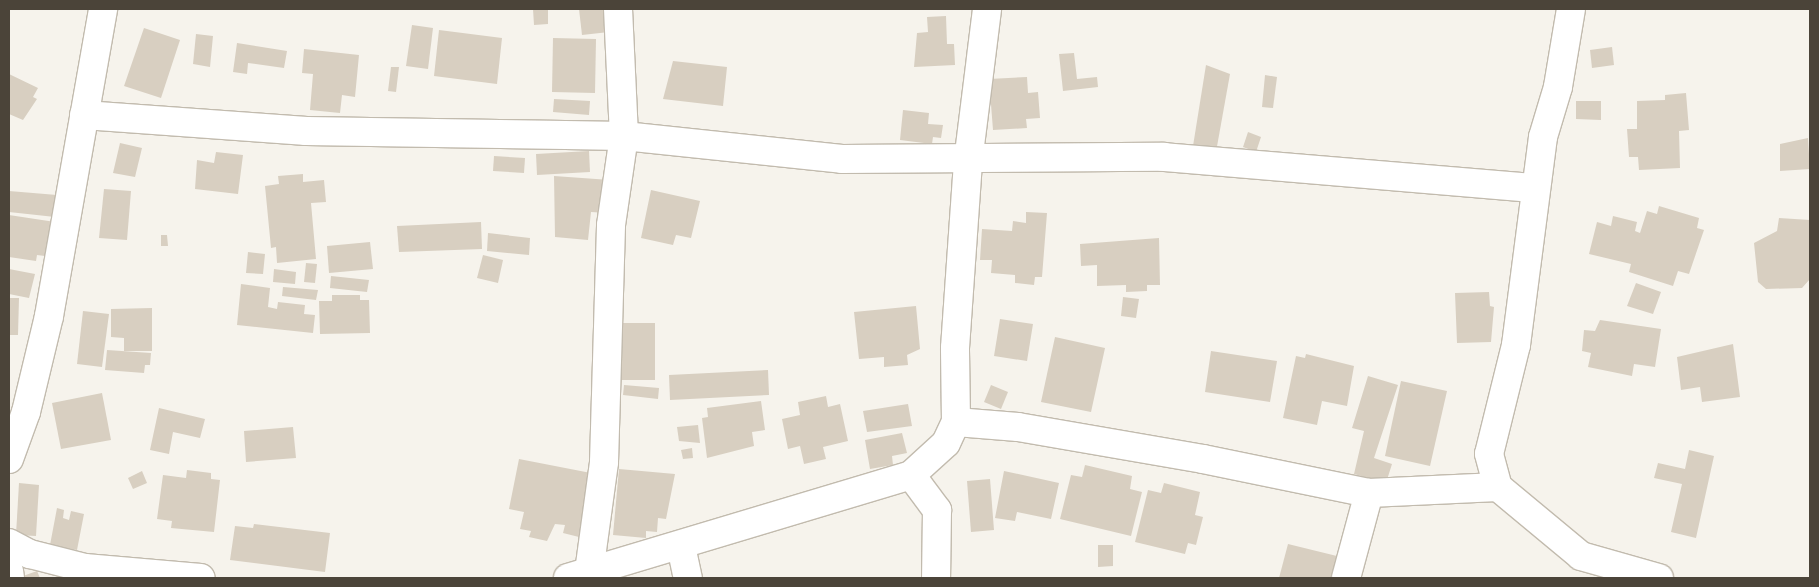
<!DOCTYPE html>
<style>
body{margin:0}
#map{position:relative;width:1819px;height:587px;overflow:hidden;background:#f6f3ec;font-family:"Noto Sans",sans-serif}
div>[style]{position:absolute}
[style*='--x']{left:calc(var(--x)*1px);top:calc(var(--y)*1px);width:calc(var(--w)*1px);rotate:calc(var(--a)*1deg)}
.building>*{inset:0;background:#d8cfc1}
.roads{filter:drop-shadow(1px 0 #c2bbae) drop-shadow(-1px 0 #c2bbae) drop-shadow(0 1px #c2bbae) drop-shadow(0 -1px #c2bbae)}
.minor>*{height:28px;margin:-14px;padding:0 14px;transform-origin:14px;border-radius:14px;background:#fff}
span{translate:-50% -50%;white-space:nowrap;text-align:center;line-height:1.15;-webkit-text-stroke:4px #fff;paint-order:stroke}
.frame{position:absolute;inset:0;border:10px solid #4b4439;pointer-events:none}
</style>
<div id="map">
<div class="building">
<i style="clip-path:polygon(533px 9px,548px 9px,548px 24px,534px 25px)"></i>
<i style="clip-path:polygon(579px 9px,606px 9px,609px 32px,582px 35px)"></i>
<i style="clip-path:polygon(946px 16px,947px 44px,954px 44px,955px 65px,914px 67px,917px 33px,928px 32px,927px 17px)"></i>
<i style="clip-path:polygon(412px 25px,433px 28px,428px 69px,406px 66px)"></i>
<i style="clip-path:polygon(144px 28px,180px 40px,161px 98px,124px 86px)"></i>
<i style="clip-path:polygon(439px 30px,502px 38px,497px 84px,434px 76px)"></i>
<i style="clip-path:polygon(196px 34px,213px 36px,210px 67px,193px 64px)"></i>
<i style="clip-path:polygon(553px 38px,596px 39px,595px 93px,552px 92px)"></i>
<i style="clip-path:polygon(237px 43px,287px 51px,284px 68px,248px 63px,247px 74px,233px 72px)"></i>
<i style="clip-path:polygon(1612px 47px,1614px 65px,1592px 68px,1590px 50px)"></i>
<i style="clip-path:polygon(304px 49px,359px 55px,355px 97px,342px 95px,340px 113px,310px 110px,313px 74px,302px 73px)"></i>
<i style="clip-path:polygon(1074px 53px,1077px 79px,1097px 77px,1098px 87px,1063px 91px,1059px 54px)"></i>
<i style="clip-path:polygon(673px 61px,727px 67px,723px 106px,663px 99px)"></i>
<i style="clip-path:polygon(1206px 65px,1230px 74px,1216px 152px,1193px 146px)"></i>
<i style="clip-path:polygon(391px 67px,399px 67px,396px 92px,388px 91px)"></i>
<i style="clip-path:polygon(9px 74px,38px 88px,33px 97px,37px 99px,23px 120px,9px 114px)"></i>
<i style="clip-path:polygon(1265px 75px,1277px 77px,1273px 108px,1262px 107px)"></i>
<i style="clip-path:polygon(1027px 77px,1028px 93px,1038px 92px,1040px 118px,1026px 119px,1027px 128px,993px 130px,989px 79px)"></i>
<i style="clip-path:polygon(1686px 93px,1689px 130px,1679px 131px,1680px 168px,1639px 170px,1638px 157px,1629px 157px,1627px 129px,1637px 129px,1637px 101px,1665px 100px,1665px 95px)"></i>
<i style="clip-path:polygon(554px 99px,590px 101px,589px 115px,553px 112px)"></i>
<i style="clip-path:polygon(1576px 101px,1601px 101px,1601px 120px,1576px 119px)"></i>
<i style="clip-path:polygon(903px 110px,929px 113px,928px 124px,943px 125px,941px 138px,933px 137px,932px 144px,900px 140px)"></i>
<i style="clip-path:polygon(1248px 132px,1261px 137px,1256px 152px,1243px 147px)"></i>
<i style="clip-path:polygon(1808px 138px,1810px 169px,1780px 171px,1780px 144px)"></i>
<i style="clip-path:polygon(120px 143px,142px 148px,135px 177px,113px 173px)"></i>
<i style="clip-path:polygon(589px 151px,590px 172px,537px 175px,536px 154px)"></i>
<i style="clip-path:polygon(216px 152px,243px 155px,238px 194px,195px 189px,197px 160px,214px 163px)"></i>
<i style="clip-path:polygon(494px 156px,525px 158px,524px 173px,493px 171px)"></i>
<i style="clip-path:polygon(303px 174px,303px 182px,324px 180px,326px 202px,311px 203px,316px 259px,277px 263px,276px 247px,271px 248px,265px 186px,279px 184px,278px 176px)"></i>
<i style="clip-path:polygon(554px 176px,610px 180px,607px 213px,591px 212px,588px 240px,555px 237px)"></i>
<i style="clip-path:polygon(104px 189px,131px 191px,127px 240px,99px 238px)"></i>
<i style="clip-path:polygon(651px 190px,700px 201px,691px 238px,676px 235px,673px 245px,641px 238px)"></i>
<i style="clip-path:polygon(9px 191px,57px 195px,55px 217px,9px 212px)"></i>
<i style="clip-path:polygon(1659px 206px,1699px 218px,1697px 228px,1704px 230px,1689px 274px,1678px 271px,1673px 286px,1629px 272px,1631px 264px,1589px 254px,1597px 222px,1611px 226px,1613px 216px,1637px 222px,1635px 231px,1640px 233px,1647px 211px,1657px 214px)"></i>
<i style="clip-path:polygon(1026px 212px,1047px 213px,1042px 277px,1035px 277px,1034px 285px,1015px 283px,1015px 275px,991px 273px,992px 260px,980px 260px,982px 229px,1012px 231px,1013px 221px,1026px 223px)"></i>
<i style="clip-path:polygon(9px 215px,55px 222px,52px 246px,47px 245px,45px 256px,37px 255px,36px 261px,9px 257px)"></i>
<i style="clip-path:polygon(1779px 218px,1810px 220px,1810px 279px,1802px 288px,1766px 289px,1758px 282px,1754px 243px,1777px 231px)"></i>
<i style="clip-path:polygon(481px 222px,482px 249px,399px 252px,397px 226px)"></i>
<i style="clip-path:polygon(488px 233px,530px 238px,529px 255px,487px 251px)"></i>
<i style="clip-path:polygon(161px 235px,167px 235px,168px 246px,161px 246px)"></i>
<i style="clip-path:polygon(1159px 238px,1160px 285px,1147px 285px,1147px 291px,1126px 292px,1126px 285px,1097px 286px,1097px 265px,1081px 266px,1080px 244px)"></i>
<i style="clip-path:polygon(370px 242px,373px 269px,329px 273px,327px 246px)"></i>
<i style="clip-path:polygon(248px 252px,265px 254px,263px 274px,246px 273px)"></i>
<i style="clip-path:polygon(483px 255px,503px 260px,498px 283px,477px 278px)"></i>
<i style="clip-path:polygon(306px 263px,317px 264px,315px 283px,304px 282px)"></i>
<i style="clip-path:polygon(9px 269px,35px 274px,29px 298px,9px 294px)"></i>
<i style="clip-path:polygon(274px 269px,296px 272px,295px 284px,273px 282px)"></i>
<i style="clip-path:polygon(331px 276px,369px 280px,367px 292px,330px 288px)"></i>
<i style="clip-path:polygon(1636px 283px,1661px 292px,1653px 314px,1627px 306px)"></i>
<i style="clip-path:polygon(241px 284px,270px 288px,268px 307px,277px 309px,278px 302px,305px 305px,304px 314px,315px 315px,313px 333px,237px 325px)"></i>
<i style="clip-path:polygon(283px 287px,318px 290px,316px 300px,282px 296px)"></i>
<i style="clip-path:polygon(1489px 292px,1490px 306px,1494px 307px,1491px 342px,1457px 343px,1455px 293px)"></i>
<i style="clip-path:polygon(332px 295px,360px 295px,360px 300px,369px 300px,370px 333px,320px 334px,319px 301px,332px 301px)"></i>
<i style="clip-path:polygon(1123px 297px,1139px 299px,1136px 318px,1121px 316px)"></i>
<i style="clip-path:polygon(9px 298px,19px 298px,18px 335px,9px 335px)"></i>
<i style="clip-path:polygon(916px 306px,920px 349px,907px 355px,908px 365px,884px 367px,884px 357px,859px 359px,854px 312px)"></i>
<i style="clip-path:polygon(152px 308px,152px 351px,124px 351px,124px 338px,111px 337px,111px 309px)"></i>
<i style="clip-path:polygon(83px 311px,109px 314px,102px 367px,77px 364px)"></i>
<i style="clip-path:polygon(1000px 319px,1033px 324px,1027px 361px,994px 356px)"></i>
<i style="clip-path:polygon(1600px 320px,1661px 329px,1655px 367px,1634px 364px,1632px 376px,1588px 367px,1591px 353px,1582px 351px,1584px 330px,1595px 331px)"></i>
<i style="clip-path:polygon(621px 323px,655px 323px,655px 380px,621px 380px)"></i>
<i style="clip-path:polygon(1055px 337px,1105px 348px,1091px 412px,1041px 402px)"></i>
<i style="clip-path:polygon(1733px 344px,1740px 397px,1702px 402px,1700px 387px,1681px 390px,1677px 357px)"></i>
<i style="clip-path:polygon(107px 350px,151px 353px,150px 365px,145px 365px,144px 373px,105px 370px)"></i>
<i style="clip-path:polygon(1211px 351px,1277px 361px,1270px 402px,1205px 392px)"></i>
<i style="clip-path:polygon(1306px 354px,1354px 366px,1347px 406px,1322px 401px,1317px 425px,1283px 418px,1296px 356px,1305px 358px)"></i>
<i style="clip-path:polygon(768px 370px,769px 395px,670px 400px,669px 375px)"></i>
<i style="clip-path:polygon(1368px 376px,1398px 385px,1374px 458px,1392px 464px,1386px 483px,1354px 474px,1364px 431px,1352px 428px)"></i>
<i style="clip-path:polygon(1401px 381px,1447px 391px,1430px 466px,1385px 456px)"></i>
<i style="clip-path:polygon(624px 385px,659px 388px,658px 399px,623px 395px)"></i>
<i style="clip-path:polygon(991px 385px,1008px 392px,1001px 409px,984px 402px)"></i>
<i style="clip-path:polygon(102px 393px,111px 440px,61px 449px,52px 403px)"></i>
<i style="clip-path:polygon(826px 396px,828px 407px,840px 404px,848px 441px,823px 447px,826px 459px,804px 464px,800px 446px,788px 449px,782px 419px,800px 415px,798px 402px)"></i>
<i style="clip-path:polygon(761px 401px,765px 430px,752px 432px,754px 446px,707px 458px,702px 418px,708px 417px,707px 408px)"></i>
<i style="clip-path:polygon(908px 404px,912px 426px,867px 432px,863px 411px)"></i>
<i style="clip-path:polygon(159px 408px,205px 419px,200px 438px,173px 432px,169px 454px,150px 450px)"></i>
<i style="clip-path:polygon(698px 425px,700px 443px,679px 441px,677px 427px)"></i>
<i style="clip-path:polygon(293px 427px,296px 458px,246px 462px,244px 431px)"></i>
<i style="clip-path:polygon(902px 433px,907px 453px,892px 456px,893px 465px,870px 469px,865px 440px)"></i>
<i style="clip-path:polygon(692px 448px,693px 458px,683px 459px,681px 450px)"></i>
<i style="clip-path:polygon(1689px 450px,1714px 456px,1696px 538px,1671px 532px,1682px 484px,1654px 478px,1658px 463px,1685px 469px)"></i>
<i style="clip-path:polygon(519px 459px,596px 474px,583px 538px,563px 533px,565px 525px,555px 524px,547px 541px,529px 537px,531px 531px,520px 529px,524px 512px,509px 509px)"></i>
<i style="clip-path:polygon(1085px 465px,1132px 476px,1130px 489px,1142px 492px,1131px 536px,1060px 519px,1071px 475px,1082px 477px)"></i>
<i style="clip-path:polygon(619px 469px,675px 474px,666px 519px,658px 518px,657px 532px,646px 531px,646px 538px,613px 535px)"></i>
<i style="clip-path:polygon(187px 470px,211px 473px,211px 479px,220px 480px,214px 532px,171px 528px,172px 521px,157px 519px,163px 475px,186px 478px)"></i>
<i style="clip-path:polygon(142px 471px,147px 483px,133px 489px,128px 478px)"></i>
<i style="clip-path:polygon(1004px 471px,1059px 483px,1051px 519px,1017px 512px,1015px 521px,995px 518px)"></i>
<i style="clip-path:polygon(990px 479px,994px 530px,971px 532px,967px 481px)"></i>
<i style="clip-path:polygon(19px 483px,39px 485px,36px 536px,16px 535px)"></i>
<i style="clip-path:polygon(1164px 483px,1200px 492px,1195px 515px,1203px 517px,1196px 545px,1188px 543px,1185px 554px,1135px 542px,1148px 490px,1161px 493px)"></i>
<i style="clip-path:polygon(57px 508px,64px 510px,63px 518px,69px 520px,71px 511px,84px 514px,77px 550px,50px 545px)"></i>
<i style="clip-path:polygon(254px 524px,330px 533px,325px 572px,230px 560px,235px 526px,253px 528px)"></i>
<i style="clip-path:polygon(1288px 544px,1349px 559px,1344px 578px,1279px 578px)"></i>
<i style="clip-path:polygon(1098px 545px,1113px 545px,1113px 566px,1098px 567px)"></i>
<i style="clip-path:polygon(37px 571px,40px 578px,24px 578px,23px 576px)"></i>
</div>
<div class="roads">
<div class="minor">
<i style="--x:1571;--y:9;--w:79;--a:99.5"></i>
<i style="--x:1558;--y:87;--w:52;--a:106.7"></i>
<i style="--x:1543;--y:137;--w:210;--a:97.4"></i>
<i style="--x:1516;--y:345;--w:112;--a:103.9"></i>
<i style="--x:1489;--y:454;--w:34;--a:75"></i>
<i style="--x:1498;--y:487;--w:108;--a:39.7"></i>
<i style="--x:1581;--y:556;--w:81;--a:15.8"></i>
<i style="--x:84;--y:115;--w:223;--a:4.1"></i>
<i style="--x:306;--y:131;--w:318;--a:0.9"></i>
<i style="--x:624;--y:136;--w:219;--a:6"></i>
<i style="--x:842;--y:159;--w:322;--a:-0.4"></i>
<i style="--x:1164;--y:157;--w:371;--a:4.8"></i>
<i style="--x:956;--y:422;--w:62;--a:4.6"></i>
<i style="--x:1018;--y:427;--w:188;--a:9.8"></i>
<i style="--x:1203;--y:459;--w:169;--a:11.6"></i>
<i style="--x:1369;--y:493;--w:129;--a:-2.7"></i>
<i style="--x:9;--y:459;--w:50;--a:-70.1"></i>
<i style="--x:26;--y:412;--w:99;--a:-76.5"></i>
<i style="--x:49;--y:316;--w:312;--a:-80"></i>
<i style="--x:911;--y:475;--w:44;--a:53.4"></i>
<i style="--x:937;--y:510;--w:68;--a:90.8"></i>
<i style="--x:9;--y:543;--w:24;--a:28"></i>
<i style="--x:30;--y:554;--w:57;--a:14.3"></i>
<i style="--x:85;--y:568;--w:116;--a:4.9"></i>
<i style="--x:681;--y:546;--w:33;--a:78"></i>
<i style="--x:9;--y:571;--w:7;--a:82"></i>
<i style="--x:589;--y:572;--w:111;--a:-82.2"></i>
<i style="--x:604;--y:462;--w:237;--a:-88.3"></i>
<i style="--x:611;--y:225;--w:90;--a:-81.7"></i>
<i style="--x:624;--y:136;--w:127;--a:-92.7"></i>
<i style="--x:568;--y:578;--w:358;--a:-16.7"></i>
<i style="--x:911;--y:475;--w:47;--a:-42.4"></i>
<i style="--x:946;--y:443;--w:23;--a:-65"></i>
<i style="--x:956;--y:422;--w:74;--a:-90.8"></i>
<i style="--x:955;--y:348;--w:186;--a:-86"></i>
<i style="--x:968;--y:162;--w:154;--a:-82.9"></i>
<i style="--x:1346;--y:578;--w:88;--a:-74.9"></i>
</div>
</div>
<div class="frame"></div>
</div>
